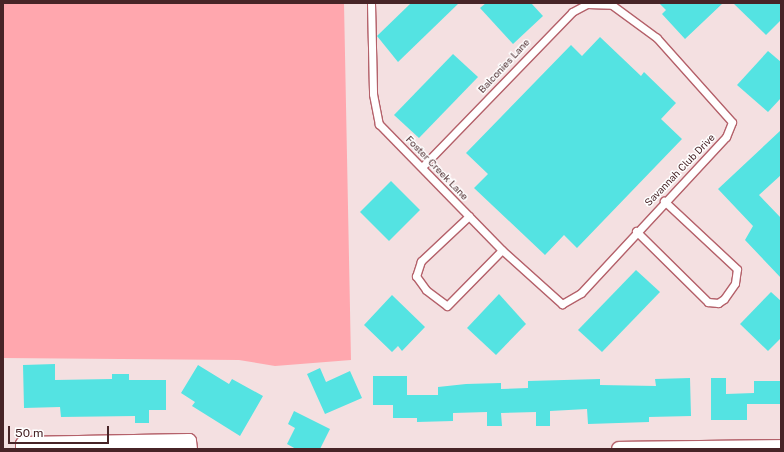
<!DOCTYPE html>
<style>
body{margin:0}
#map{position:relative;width:784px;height:452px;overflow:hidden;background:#f4e0e1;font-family:"Public Sans",sans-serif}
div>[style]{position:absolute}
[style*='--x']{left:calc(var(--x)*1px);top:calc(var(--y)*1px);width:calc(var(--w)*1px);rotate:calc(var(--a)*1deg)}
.green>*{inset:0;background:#ffa7ae}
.building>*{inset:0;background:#54e3e2}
.roads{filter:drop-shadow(1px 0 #b4616a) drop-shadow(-1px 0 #b4616a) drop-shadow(0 1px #b4616a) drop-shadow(0 -1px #b4616a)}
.lane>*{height:7px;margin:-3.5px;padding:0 3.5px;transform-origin:3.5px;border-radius:3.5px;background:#fff}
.street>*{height:14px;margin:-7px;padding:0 7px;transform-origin:7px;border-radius:7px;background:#fff}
span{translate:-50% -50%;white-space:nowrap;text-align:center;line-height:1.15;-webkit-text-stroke:3px #fff;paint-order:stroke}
.street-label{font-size:10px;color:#472427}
.frame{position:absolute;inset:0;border:4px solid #472427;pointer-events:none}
.scale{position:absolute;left:8px;top:426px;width:101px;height:18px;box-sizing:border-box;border:2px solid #472427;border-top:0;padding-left:5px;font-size:12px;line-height:14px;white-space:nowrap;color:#472427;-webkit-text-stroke:3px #fff;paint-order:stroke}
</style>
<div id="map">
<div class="green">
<i style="clip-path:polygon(3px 3px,344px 3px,351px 360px,275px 366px,239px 360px,3px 358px)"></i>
</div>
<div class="building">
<i style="clip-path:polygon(411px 3px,459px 3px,398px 62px,377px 36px)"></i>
<i style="clip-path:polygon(486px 3px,531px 3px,543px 16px,513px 44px,480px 8px)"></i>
<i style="clip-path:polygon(659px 3px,723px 3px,685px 39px,662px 14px,666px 10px)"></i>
<i style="clip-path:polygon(733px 3px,781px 3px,781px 20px,766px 35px)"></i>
<i style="clip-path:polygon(600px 37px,641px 76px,644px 72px,676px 103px,661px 119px,682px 139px,577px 248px,564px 235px,545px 255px,474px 188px,488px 174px,466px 153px,571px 45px,582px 56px)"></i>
<i style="clip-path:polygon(768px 51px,781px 62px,781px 98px,768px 112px,737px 85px)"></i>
<i style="clip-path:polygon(453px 54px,478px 77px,419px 138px,394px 115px)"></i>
<i style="clip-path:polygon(781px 130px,781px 175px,759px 195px,781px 218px,781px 278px,745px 240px,753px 226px,718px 189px)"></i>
<i style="clip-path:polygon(391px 181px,420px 210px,389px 241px,360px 212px)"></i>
<i style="clip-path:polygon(636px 270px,660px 292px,602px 352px,578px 330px)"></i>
<i style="clip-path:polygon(771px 292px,781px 301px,781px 338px,768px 351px,740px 324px)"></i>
<i style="clip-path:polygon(499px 294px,526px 324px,496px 355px,467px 328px)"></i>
<i style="clip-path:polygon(392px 295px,425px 327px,402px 351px,398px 346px,392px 352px,364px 325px)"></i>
<i style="clip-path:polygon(55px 364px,55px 380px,112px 379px,112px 374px,129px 374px,129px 380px,166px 380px,166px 410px,149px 410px,149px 423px,135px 423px,135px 416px,61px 417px,60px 407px,24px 408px,23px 365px)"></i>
<i style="clip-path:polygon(198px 365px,229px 384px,232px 379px,263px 396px,240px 436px,192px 406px,195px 402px,181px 393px)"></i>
<i style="clip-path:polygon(320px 368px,326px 382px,350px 371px,362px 398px,325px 414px,307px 374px)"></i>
<i style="clip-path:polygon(373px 376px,407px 376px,407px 395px,438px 395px,438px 387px,466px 384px,501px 383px,501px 389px,528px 388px,528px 381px,600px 379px,600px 385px,656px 386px,655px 379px,690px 378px,691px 416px,649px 417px,649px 422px,588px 424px,587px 409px,550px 411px,550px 426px,536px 426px,536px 412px,501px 413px,502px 426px,487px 426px,487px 412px,453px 413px,453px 421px,417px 422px,417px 418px,393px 418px,393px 405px,373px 405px)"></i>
<i style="clip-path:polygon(711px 378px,726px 378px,726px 394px,754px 393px,754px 381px,781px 381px,781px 404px,747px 404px,747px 420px,711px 420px)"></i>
<i style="clip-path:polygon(294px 411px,330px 429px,320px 449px,296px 449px,287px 444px,295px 428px,288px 424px)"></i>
</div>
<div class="roads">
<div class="lane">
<i style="--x:371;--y:3;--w:91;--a:88.7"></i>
<i style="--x:373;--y:94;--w:31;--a:79"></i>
<i style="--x:379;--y:124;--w:176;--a:45.7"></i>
<i style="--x:502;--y:250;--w:81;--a:42"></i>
<i style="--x:562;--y:304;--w:22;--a:-30"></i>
<i style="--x:581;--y:293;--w:213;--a:-47.1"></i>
<i style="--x:726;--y:137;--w:16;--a:-68"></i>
<i style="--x:732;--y:122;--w:113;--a:-131.8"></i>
<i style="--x:657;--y:38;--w:56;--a:-143.7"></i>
<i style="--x:423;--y:166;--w:214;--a:-45.9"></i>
<i style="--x:572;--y:12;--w:17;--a:-28"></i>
<i style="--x:587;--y:4;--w:25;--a:2"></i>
<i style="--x:469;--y:216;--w:66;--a:136.8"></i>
<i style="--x:421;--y:261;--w:16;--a:108"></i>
<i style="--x:416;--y:276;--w:17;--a:54"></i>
<i style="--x:426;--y:290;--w:26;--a:37"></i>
<i style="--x:447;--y:306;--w:78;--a:-45.5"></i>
<i style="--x:636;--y:231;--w:101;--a:44.6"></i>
<i style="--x:708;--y:302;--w:10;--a:6"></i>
<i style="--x:718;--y:303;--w:7;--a:-34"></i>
<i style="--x:724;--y:299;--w:19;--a:-55"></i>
<i style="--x:735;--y:283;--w:14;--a:-82"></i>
<i style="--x:737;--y:269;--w:100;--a:-137"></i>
</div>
<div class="street">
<i style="--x:23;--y:449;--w:5;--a:-90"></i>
<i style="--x:23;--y:444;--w:166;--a:-1"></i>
<i style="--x:189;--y:441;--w:8;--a:83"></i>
<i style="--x:619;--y:449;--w:162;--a:-0.7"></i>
</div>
</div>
<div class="street-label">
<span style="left:504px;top:66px;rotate:-47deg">Balconies Lane</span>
<span style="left:437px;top:168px;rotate:46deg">Foster Creek Lane</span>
<span style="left:680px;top:170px;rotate:-46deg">Savannah Club Drive</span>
</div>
<div class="frame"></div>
<div class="scale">50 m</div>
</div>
